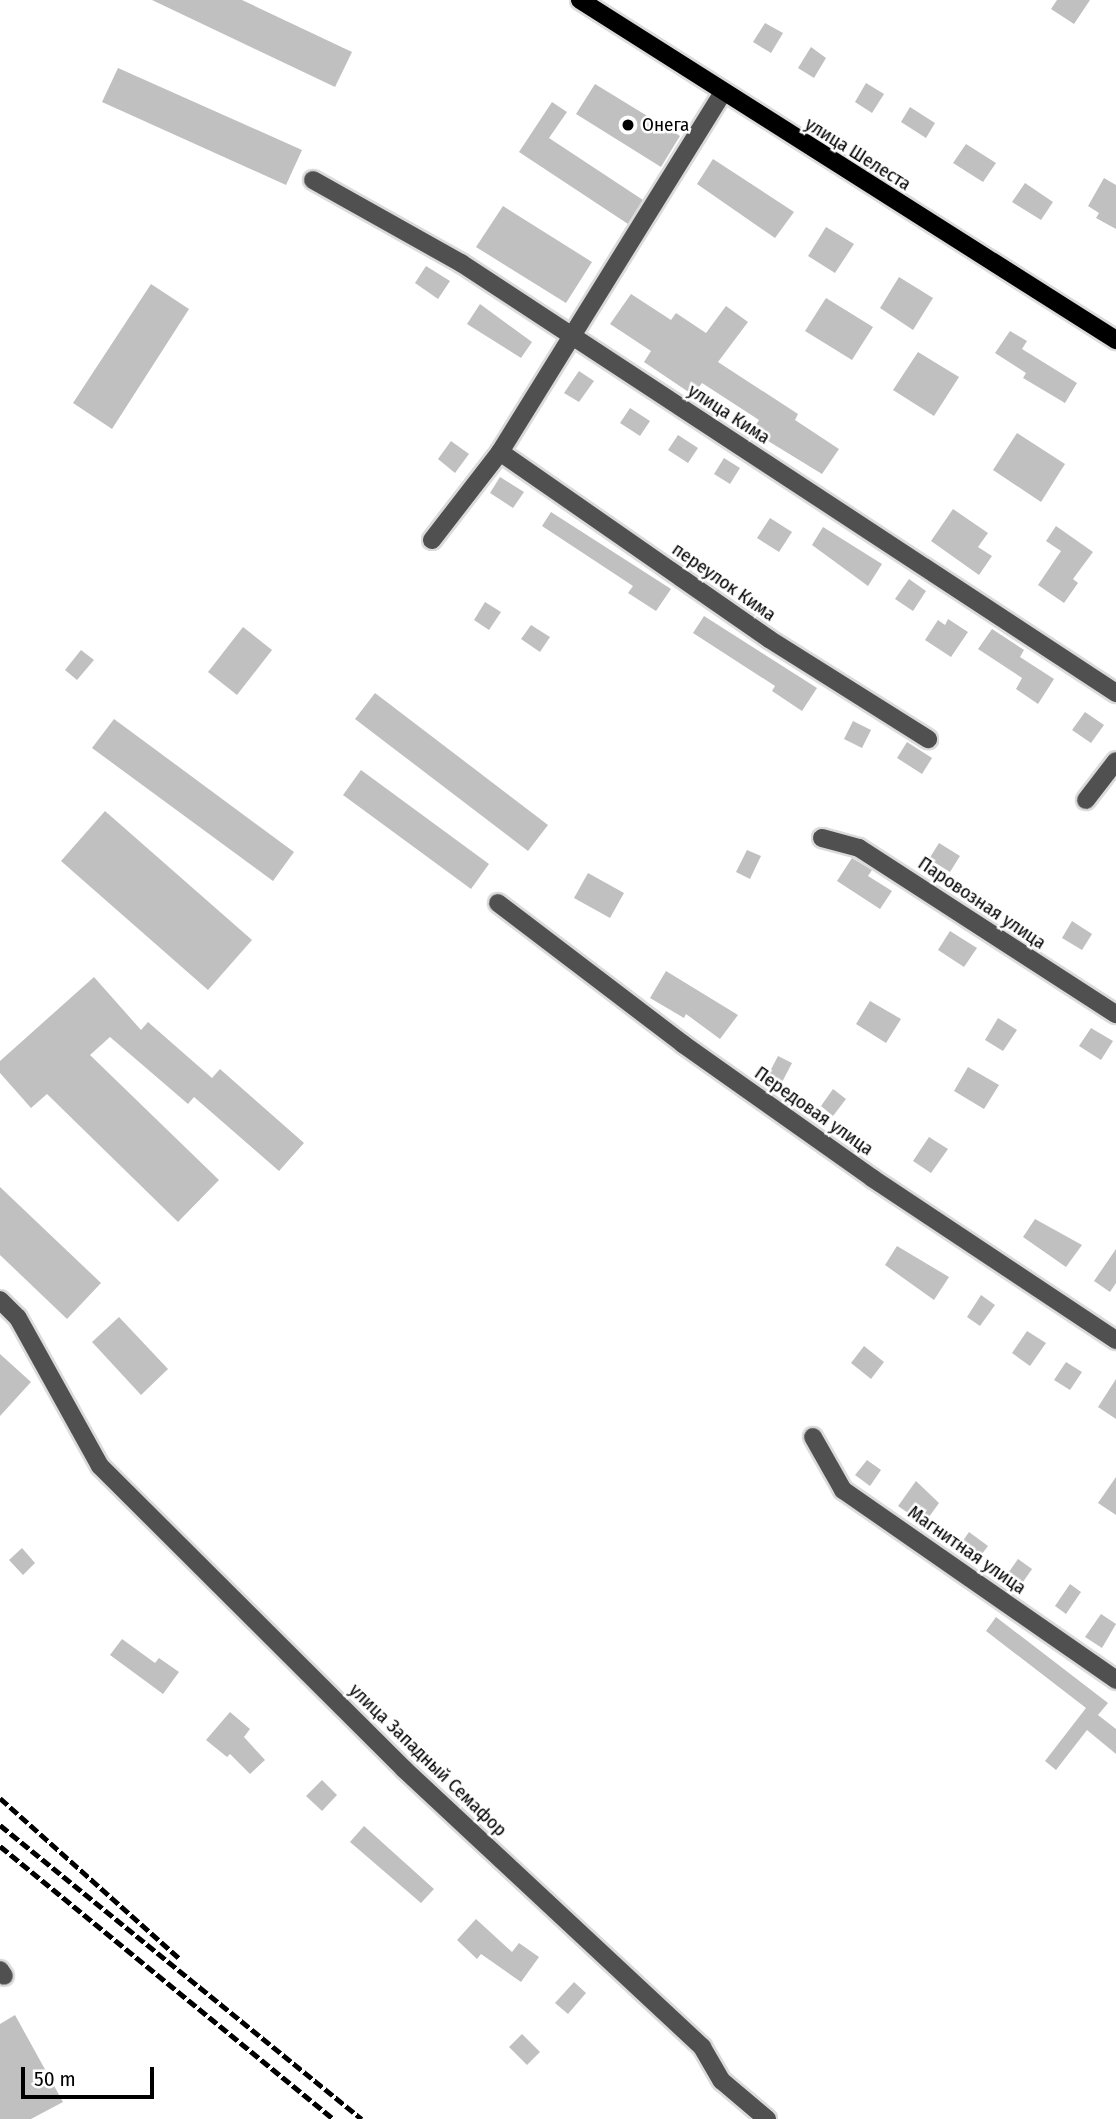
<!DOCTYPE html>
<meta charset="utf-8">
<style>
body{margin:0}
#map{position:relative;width:1116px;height:2119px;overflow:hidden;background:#fff;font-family:"Fira Sans Condensed",sans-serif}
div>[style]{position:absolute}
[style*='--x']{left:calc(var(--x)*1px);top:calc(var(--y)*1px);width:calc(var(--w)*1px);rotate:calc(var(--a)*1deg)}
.building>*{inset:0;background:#c0c0c0}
.roads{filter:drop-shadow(2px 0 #dbdbdb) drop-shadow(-2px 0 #dbdbdb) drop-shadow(0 2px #dbdbdb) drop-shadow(0 -2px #dbdbdb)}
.minor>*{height:18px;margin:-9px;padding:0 9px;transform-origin:9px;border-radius:9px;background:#505050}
.major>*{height:18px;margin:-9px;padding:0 9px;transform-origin:9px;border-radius:9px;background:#000}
.rail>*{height:5px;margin-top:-2.5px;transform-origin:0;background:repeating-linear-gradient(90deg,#000 0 10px,transparent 0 13.5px)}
.dots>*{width:19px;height:19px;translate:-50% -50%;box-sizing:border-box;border:4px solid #fff;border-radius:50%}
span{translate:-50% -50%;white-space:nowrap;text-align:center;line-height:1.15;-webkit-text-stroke:5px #fff;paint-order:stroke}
.poi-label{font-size:19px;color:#000}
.left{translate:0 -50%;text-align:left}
.street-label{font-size:19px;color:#000}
.scale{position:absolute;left:21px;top:2067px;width:133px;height:32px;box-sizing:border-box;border:4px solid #000;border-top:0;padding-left:9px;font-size:21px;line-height:24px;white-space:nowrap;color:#000;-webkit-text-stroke:5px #fff;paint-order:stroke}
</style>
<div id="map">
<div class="building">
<i style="clip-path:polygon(152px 0,242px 0,352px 52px,335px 87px)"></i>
<i style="clip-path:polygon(1057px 0,1090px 0,1074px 24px,1051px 9px)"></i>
<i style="clip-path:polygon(765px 23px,783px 33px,771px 53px,753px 42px)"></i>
<i style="clip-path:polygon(811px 47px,826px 58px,814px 78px,798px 68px)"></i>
<i style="clip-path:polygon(118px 68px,302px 150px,286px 185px,102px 102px)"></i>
<i style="clip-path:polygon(866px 83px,884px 94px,872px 113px,855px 102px)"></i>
<i style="clip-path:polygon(595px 84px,680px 136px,661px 167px,576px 114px)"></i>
<i style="clip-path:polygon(552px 102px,567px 112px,549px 138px,643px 200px,628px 224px,519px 152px)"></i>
<i style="clip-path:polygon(910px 107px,935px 123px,926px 138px,901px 122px)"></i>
<i style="clip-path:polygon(966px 144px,996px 163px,983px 182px,953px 163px)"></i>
<i style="clip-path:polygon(713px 159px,794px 212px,775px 238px,697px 184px)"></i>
<i style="clip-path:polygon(1104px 178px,1116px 185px,1116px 229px,1096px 218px,1099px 213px,1088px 206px)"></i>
<i style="clip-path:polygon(1025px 183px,1053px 202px,1041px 220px,1012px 202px)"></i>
<i style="clip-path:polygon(503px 206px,592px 262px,566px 303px,476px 247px)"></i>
<i style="clip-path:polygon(826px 227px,854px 244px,835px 273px,808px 256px)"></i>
<i style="clip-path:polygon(426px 266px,450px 281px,438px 299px,415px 283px)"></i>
<i style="clip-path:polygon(899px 277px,933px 298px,913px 330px,880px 308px)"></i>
<i style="clip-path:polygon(151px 284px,189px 309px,112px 429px,73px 403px)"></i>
<i style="clip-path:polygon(631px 294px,671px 320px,676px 313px,706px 333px,726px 306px,748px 322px,718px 362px,798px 414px,795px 420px,839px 449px,822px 474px,752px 431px,759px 420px,702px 383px,693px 395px,644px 362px,651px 351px,610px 324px)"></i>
<i style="clip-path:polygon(826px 298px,873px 327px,852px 360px,805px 331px)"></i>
<i style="clip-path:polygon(480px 304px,532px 342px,521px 358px,467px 324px)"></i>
<i style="clip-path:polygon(1010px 331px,1027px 341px,1022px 349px,1077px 383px,1065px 403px,1023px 378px,1026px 373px,995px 353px)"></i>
<i style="clip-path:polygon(918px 352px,959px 377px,934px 416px,893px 390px)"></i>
<i style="clip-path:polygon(579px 371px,594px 381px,579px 402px,564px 393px)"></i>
<i style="clip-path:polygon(630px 408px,650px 421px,640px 436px,620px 423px)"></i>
<i style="clip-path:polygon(1017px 433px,1065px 464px,1041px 502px,993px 470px)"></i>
<i style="clip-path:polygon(678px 435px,698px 448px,688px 463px,668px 450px)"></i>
<i style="clip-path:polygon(451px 441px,469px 454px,455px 473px,438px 459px)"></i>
<i style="clip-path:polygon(724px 458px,740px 468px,730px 484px,714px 474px)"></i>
<i style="clip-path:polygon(500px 477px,524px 492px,513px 508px,490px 493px)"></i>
<i style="clip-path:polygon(953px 509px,988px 533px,978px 547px,992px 556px,979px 575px,931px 541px)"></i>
<i style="clip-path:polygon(551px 512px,671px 589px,656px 611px,628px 593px,633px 586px,542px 526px)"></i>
<i style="clip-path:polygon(770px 518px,792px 532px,779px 552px,757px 538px)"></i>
<i style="clip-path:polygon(1056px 526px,1093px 552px,1073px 579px,1078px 583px,1064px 603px,1038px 585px,1061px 551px,1046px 541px)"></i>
<i style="clip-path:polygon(823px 527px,882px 564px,868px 586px,812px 545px)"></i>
<i style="clip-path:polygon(909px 579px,926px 591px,913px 611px,895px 599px)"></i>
<i style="clip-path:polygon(485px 602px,501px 612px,489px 630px,474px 620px)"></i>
<i style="clip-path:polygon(704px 616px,817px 688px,802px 711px,772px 691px,775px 686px,693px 633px)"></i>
<i style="clip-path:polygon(948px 619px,968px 632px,951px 657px,925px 640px,938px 620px,945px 625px)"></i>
<i style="clip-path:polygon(531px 625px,550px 637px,540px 652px,521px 639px)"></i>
<i style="clip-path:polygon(243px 627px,272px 650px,237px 695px,208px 672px)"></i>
<i style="clip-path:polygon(992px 629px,1024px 650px,1020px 657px,1054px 679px,1038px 704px,1016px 689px,1022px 678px,978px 649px)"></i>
<i style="clip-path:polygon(81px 650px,94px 660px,77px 680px,65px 670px)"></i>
<i style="clip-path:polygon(375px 693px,548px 825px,528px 851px,355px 719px)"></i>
<i style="clip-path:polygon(1085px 712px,1104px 725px,1091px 743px,1072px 730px)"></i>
<i style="clip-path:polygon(114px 719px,294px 852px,273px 881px,92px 748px)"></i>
<i style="clip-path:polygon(853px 721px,871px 730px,862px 748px,844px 739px)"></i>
<i style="clip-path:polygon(907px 742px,932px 758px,922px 774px,897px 758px)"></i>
<i style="clip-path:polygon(361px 770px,489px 864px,471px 889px,343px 795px)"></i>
<i style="clip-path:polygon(105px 811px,252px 940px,208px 990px,61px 861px)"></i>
<i style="clip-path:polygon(939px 843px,960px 856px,950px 872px,929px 859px)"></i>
<i style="clip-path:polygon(747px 850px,761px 856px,750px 879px,736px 872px)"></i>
<i style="clip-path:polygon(852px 858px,872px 870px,868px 876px,892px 891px,880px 909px,837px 881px)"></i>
<i style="clip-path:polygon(588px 873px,624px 893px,610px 918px,574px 898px)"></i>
<i style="clip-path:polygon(1072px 921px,1092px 934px,1082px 950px,1062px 938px)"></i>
<i style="clip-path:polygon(950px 931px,977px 948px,964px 967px,938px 950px)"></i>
<i style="clip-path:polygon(666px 971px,738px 1015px,720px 1039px,686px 1014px,684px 1018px,650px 998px)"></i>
<i style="clip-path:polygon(94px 977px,141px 1030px,148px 1022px,212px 1078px,220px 1069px,304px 1143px,279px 1171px,194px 1097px,188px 1104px,110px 1037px,90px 1055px,219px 1180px,178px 1222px,47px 1094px,31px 1108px,0 1073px,0 1061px)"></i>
<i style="clip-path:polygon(870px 1001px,901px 1019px,886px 1043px,856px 1024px)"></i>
<i style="clip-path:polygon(998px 1018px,1017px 1030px,1003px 1051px,985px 1040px)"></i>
<i style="clip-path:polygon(1091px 1028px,1113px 1041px,1101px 1060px,1079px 1046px)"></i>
<i style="clip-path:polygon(778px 1056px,792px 1063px,780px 1086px,766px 1079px)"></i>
<i style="clip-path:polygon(968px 1067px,999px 1085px,984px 1109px,954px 1091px)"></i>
<i style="clip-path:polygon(833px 1089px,846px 1099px,833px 1116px,821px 1106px)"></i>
<i style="clip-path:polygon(929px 1137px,948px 1149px,931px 1173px,913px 1161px)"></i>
<i style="clip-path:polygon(0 1187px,101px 1283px,67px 1319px,0 1255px)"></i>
<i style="clip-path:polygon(1035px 1219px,1082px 1245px,1066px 1267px,1023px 1237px)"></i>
<i style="clip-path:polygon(897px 1246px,949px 1277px,934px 1300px,885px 1265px)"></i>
<i style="clip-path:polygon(1116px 1249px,1116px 1283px,1110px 1292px,1094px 1281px)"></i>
<i style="clip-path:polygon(981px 1295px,995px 1305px,980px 1326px,967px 1317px)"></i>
<i style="clip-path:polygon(119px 1317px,168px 1369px,141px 1395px,92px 1342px)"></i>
<i style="clip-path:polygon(1027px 1331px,1046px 1343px,1030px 1366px,1012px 1353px)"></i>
<i style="clip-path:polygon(864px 1346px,884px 1362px,871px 1379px,851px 1363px)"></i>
<i style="clip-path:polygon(0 1354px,31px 1382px,0 1416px)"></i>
<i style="clip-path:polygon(1066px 1362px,1082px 1372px,1070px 1390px,1054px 1380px)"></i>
<i style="clip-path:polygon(1116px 1379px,1116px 1419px,1098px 1407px)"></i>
<i style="clip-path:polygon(867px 1460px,881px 1470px,870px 1486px,855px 1475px)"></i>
<i style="clip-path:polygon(1116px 1477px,1116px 1515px,1098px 1503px)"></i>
<i style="clip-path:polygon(916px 1481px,939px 1503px,924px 1524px,898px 1506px)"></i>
<i style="clip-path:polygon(969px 1532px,988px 1546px,976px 1562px,957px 1549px)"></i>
<i style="clip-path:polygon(22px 1548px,35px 1563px,23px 1575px,9px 1560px)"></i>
<i style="clip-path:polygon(1018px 1559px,1032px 1569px,1018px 1589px,1004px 1579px)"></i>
<i style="clip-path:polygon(1070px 1584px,1081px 1592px,1066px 1614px,1055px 1606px)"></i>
<i style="clip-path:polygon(1101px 1614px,1116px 1624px,1102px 1648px,1085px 1637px)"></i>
<i style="clip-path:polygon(996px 1617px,1108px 1703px,1098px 1715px,1116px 1729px,1116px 1754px,1087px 1730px,1056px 1770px,1045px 1761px,1086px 1708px,986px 1631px)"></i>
<i style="clip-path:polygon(122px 1639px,155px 1663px,159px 1658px,179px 1672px,163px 1694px,110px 1655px)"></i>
<i style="clip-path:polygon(230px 1712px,250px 1729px,244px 1737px,265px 1760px,250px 1774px,230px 1754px,227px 1757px,206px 1740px)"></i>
<i style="clip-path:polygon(322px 1780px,337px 1795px,322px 1811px,306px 1796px)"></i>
<i style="clip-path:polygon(364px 1826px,434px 1889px,421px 1903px,350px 1842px)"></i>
<i style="clip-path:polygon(476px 1919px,512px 1952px,519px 1943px,539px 1957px,521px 1982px,481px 1954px,477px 1959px,457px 1940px)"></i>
<i style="clip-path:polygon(574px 1982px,586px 1993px,568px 2014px,555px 2003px)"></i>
<i style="clip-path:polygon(15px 2015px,63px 2102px,31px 2119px,0 2119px,0 2024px)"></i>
<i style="clip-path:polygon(522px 2034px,540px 2052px,527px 2065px,509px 2047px)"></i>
</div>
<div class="roads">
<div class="minor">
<i style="--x:313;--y:180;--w:170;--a:29.3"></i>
<i style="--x:461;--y:263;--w:784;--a:33.28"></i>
<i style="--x:500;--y:452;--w:328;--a:34.8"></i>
<i style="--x:769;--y:639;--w:188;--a:32.2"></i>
<i style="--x:432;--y:540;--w:111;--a:-52.3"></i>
<i style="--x:500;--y:452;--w:421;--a:-58.2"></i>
<i style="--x:1086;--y:800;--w:49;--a:-52.4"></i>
<i style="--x:822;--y:838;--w:38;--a:15"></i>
<i style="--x:859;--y:848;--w:306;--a:32.9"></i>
<i style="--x:498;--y:903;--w:233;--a:37.3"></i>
<i style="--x:683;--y:1044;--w:232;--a:35.3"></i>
<i style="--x:872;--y:1178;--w:293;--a:33.6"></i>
<i style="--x:0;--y:1300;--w:25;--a:45"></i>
<i style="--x:18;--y:1318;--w:169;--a:61"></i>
<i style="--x:100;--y:1466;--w:429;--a:44.9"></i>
<i style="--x:404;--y:1769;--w:408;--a:43"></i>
<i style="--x:702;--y:2047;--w:39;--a:60"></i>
<i style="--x:722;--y:2081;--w:59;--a:40.2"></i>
<i style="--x:813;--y:1437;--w:61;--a:60.5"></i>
<i style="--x:843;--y:1490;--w:333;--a:34.8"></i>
<i style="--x:0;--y:1970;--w:7;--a:56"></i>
</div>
<div class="major">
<i style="--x:580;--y:0;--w:635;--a:32.39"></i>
</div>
</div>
<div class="rail">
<i style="--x:0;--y:1798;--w:241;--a:41.8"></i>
<i style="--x:0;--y:1825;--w:466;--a:39.1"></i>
<i style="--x:0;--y:1846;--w:431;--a:39.3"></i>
</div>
<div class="dots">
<i style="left:628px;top:125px;background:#000"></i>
</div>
<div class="poi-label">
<span class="left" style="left:642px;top:125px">Онега</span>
</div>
<div class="street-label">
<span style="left:858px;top:154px;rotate:32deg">улица Шелеста</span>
<span style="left:729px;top:414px;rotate:33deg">улица Кима</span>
<span style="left:724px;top:582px;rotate:35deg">переулок Кима</span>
<span style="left:982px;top:903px;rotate:34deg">Паровозная улица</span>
<span style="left:814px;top:1111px;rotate:35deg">Передовая улица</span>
<span style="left:967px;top:1550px;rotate:35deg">Магнитная улица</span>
<span style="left:428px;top:1760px;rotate:44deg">улица Западный Семафор</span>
</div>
<div class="scale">50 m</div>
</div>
